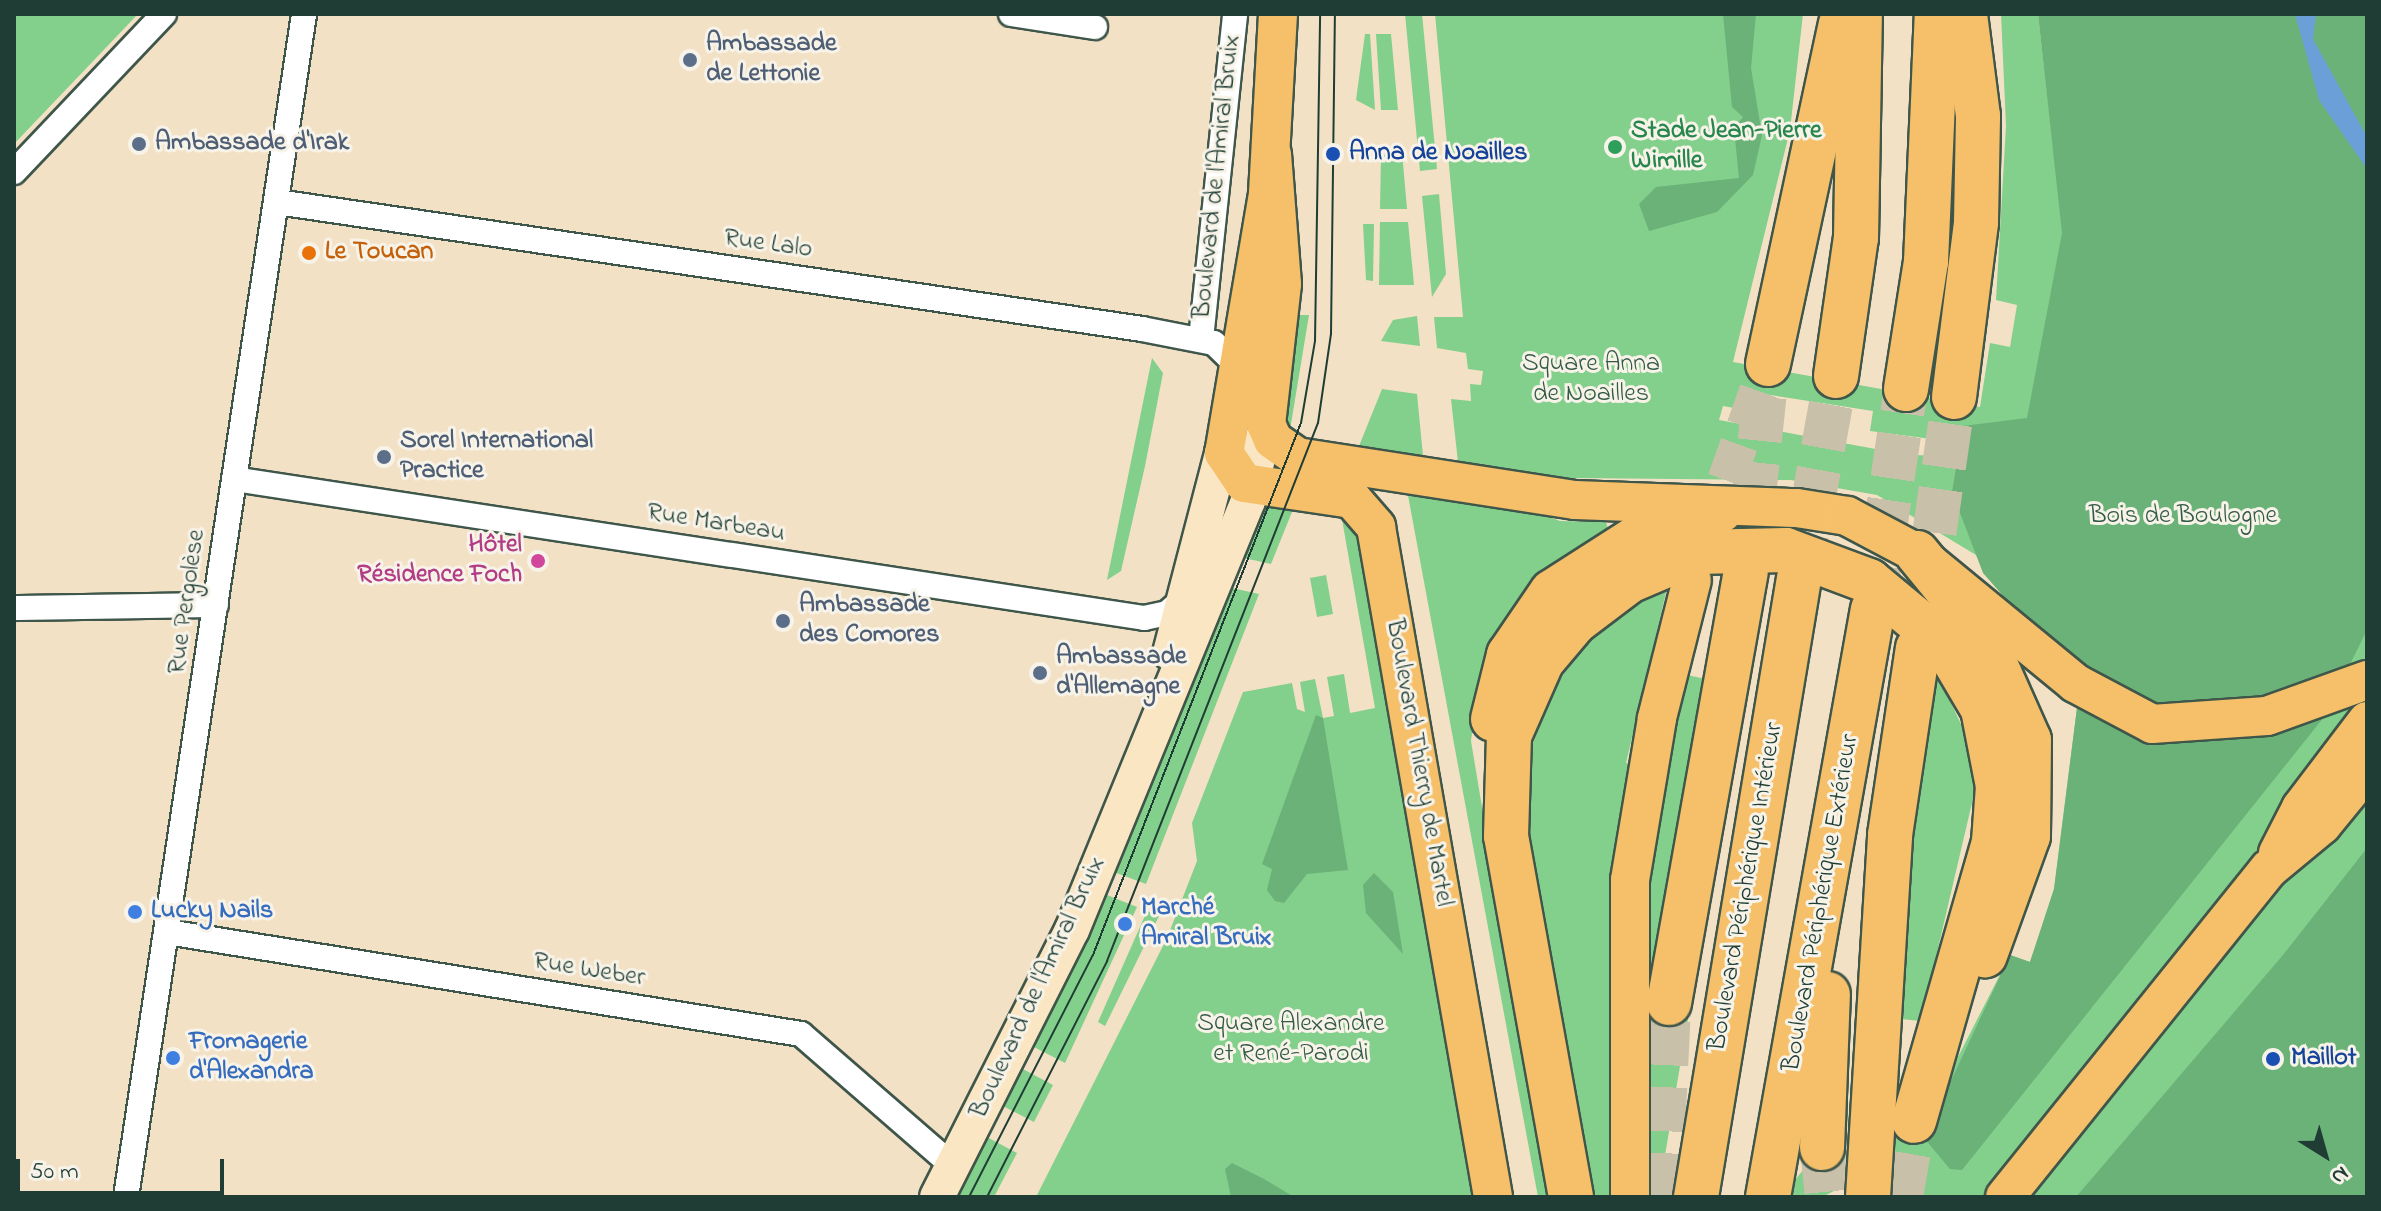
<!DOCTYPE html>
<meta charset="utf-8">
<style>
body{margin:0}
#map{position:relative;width:2381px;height:1211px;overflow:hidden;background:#f3e1c6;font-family:"Indie Flower",sans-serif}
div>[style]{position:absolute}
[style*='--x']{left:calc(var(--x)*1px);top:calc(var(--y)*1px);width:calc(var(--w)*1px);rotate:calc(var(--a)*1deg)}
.green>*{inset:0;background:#83cf8c}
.forest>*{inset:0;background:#6ab278}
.water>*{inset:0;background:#6b9fd7}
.primary-tunnel>*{height:38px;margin-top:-19px;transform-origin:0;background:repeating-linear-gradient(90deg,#c9c0a9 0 38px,transparent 0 57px)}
.highway-tunnel>*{height:44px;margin-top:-22px;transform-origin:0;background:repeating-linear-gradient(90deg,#c9c0a9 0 44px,transparent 0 66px)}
.roads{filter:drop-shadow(2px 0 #3f564a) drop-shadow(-2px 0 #3f564a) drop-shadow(0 2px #3f564a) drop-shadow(0 -2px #3f564a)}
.street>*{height:24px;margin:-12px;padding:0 12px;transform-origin:12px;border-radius:12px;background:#fff}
.secondary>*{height:34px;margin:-17px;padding:0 17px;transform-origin:17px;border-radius:17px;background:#fbe6c4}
.primary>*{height:38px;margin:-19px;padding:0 19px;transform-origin:19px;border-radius:19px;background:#f6c06b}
.highway>*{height:44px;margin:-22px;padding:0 22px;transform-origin:22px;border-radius:22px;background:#f6c06b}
.tram>*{height:2px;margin:-1px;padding:0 1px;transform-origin:1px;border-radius:1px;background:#1f3d34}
.dots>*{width:22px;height:22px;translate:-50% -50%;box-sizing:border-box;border:4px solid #f7f3e8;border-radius:50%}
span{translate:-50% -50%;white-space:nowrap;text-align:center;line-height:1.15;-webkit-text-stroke:6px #f7f3e8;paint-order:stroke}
.service-label{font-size:26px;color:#4e5e75;font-weight:700}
.left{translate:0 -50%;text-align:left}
.leisure-label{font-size:26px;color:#27864d;font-weight:700}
.transit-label{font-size:26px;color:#164399;font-weight:700}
.street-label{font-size:26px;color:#1f3d34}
.food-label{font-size:26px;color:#c56008;font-weight:700}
.park-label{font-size:26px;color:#335a46}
.hotel-label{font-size:26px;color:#b23c85;font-weight:700}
.right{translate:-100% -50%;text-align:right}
.shop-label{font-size:26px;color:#366cbe;font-weight:700}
.frame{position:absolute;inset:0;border:16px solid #1f3d34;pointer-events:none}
.north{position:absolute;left:2285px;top:1115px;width:80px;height:80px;-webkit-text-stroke:6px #f7f3e8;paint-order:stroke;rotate:143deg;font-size:22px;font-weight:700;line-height:32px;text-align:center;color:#1f3d34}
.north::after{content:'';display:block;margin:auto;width:28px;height:36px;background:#1f3d34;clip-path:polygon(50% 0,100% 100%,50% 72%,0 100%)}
.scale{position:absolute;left:16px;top:1159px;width:208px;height:36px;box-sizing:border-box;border:4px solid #1f3d34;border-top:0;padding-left:10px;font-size:24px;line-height:28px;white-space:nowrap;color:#1f3d34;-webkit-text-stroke:6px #f7f3e8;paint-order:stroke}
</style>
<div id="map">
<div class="green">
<i style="clip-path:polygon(14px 14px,138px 14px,14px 144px)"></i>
<i style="clip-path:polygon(1405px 14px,1422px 14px,1437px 169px,1420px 171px)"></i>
<i style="clip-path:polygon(evenodd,1435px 14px,1803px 14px,1790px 130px,1733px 362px,1980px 407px,1990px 343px,2010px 347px,2017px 305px,1996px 300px,2006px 126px,2001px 14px,2038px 14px,2057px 182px,2367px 14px,2367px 1197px,1886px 1197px,1894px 1112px,1936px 1125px,1958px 1057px,2010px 955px,2030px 962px,2054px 889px,2078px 700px,1976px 555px,1877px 495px,1791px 480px,1576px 478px,1575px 486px,1459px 471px,1451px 399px,1471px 401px,1470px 384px,1481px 385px,1483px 371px,1468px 369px,1466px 353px,1437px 348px,1434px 317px,1463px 317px,1435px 14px,1764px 394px,1873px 411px,1870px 431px,1939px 440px,1961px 435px,1958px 456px,1908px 455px,1719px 420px,1723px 406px,1761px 413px,1764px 394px)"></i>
<i style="clip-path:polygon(1365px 34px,1370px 34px,1375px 110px,1356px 100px)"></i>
<i style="clip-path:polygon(1376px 34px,1391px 34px,1398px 110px,1381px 110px)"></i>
<i style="clip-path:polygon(1402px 152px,1407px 209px,1380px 209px,1381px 155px)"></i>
<i style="clip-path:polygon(1439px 194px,1446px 274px,1432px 297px,1422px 196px)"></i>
<i style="clip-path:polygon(1380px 222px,1408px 222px,1414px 285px,1379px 285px)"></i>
<i style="clip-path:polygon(1363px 224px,1374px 224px,1373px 281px,1366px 280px)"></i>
<i style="clip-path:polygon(1289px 315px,1309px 315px,1289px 436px,1284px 429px)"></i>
<i style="clip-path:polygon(1417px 316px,1420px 346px,1381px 341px,1393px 320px)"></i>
<i style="clip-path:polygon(1152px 358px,1163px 373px,1145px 466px,1121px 571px,1107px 580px)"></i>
<i style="clip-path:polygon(1382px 389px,1417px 394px,1424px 466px,1355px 456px)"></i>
<i style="clip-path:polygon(1407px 490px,1520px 506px,1560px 521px,1606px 522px,1609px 532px,1562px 561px,1475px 710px,1471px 741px,1547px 1197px,1538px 1197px)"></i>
<i style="clip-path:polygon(1298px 497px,1271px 564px,1235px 556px,1260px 504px)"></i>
<i style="clip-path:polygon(1340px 508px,1359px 525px,1477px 1197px,1036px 1197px,1167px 938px,1197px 861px,1192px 823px,1243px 692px,1292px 683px,1297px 709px,1305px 712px,1300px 682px,1315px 679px,1323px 718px,1334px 716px,1327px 677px,1344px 674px,1350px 713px,1375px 708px)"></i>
<i style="clip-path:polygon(1326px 575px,1333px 614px,1317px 617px,1310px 578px)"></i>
<i style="clip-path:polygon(1223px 586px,1259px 594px,1146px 884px,1111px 871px)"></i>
<i style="clip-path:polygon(1667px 588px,1626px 763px,1666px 771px,1687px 675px,1706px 679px,1636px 1059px,1697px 965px,1658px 1197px,1591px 1197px,1528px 834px,1529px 754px,1554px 687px,1586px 644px,1612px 619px)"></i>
<i style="clip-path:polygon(1936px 671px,1966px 735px,1975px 790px,1921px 1021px,1900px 1019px,1913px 812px)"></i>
<i style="clip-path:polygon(1102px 893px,1137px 907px,1065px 1063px,1032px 1046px)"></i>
<i style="clip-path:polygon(1147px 911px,1159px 916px,1105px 1026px,1098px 1022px)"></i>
<i style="clip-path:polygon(1021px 1068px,1053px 1085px,1034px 1122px,1001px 1105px)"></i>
<i style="clip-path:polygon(1848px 1112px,1844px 1186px,1822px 1197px,1782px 1197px)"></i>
<i style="clip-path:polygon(985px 1136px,1017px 1153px,994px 1197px,952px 1197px)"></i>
</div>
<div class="forest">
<i style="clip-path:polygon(1723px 14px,1756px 14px,1751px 68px,1762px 135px,1753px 175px,1717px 212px,1649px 231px,1639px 204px,1656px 187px,1739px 178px,1734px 128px,1743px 117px,1732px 107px)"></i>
<i style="clip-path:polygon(2038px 14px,2367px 14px,2367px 630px,2324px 717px,1962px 1170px,1950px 1169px,1924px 1138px,2010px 955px,2030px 962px,2054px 889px,2078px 700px,2034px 631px,1983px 573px,1952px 492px,1963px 426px,2027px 418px,2062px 233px)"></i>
<i style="clip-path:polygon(1316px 715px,1323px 718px,1348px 870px,1307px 874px,1284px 903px,1275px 901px,1267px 890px,1272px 869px,1262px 864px)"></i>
<i style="clip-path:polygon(2367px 848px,2367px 1197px,2076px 1197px,2283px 955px)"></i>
<i style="clip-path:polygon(1374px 873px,1393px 892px,1403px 954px,1366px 913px,1363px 885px)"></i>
<i style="clip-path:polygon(1232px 1163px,1264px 1179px,1294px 1197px,1231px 1197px,1225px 1169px)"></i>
</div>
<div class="water">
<i style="clip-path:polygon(2295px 14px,2316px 14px,2313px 39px,2367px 137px,2367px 169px,2319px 100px)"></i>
</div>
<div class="primary-tunnel">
<i style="--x:1707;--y:534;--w:181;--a:-70.3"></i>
</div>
<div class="highway-tunnel">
<i style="--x:1746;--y:572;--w:209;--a:-84"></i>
<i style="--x:1799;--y:578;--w:205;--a:-79.6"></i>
<i style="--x:1925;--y:598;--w:203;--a:-81.8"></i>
<i style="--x:1873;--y:609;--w:222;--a:-81.5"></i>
<i style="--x:1822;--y:1148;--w:49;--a:84.2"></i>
<i style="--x:1660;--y:1197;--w:194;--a:-87.3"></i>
<i style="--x:1901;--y:1197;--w:77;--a:-80.3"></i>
</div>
<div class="roads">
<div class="street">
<i style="--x:1011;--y:14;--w:85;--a:8.8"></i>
<i style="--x:14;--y:172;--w:218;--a:-46.5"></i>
<i style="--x:277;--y:202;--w:874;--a:8.35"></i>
<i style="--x:1142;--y:329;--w:73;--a:11"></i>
<i style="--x:1214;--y:343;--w:35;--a:44"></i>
<i style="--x:1201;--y:339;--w:327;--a:-84"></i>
<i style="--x:234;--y:479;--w:921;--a:8.68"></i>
<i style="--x:1144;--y:618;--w:24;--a:-12"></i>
<i style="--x:1167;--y:613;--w:21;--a:-41"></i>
<i style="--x:14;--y:608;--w:202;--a:-0.9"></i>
<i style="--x:167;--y:932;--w:642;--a:9.14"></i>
<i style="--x:801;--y:1034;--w:203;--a:41"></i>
<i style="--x:126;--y:1197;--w:1196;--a:-81.44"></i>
</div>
<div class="secondary">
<i style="--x:1170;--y:653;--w:222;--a:-75.4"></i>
<i style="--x:937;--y:1197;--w:299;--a:-63.2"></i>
<i style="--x:1072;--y:930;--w:464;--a:-67.7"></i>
<i style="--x:1248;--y:501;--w:79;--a:-76.8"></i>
</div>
<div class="primary">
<i style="--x:1278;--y:14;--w:180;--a:93.2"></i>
<i style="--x:1268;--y:194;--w:263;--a:99.6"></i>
<i style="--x:1224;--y:453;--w:36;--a:56"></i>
<i style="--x:1244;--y:483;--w:109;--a:8.4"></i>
<i style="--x:1352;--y:499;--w:37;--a:49"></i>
<i style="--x:1376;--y:527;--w:680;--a:80.09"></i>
<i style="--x:1272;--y:154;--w:130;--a:85.6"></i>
<i style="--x:1282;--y:284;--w:141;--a:96.5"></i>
<i style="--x:1266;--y:424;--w:17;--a:66"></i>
<i style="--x:1273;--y:440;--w:29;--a:35"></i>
<i style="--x:1297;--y:457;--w:281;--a:8.8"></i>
<i style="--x:1575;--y:500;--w:222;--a:2.1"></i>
<i style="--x:1797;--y:508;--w:51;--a:9.1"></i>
<i style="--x:1847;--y:516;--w:79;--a:27.9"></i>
<i style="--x:1917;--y:553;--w:205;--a:39.4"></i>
<i style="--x:2075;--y:683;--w:87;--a:28"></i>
<i style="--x:2152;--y:724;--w:115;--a:-4"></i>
<i style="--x:2267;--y:716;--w:106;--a:-19.8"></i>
<i style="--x:2278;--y:853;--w:51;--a:-62.9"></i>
<i style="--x:2301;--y:808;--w:109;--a:-52.8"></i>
<i style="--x:1630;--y:1197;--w:317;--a:-90"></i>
<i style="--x:1630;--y:880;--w:164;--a:-80.5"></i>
<i style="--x:1657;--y:718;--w:142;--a:-75.8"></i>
<i style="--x:2005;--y:1197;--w:421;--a:-51.2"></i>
<i style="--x:2269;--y:869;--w:69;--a:-39.7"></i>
<i style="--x:2322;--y:825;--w:71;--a:-50.7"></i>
</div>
<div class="highway">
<i style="--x:1768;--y:364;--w:348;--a:-77.9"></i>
<i style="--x:1836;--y:376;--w:139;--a:-81.8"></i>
<i style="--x:1856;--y:238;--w:224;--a:-89"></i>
<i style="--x:1906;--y:389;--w:129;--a:-81.1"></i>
<i style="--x:1926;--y:262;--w:248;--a:-87.5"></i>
<i style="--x:1954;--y:397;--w:176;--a:-82.8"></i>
<i style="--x:1976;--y:222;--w:106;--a:-88.9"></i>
<i style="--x:1978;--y:116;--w:103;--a:-97.3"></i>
<i style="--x:1917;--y:553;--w:99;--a:50.7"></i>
<i style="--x:1980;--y:630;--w:120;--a:66"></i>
<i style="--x:2029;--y:740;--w:96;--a:90.6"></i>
<i style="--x:2028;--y:836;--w:127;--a:109.9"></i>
<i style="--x:1493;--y:719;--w:66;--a:-76"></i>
<i style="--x:1509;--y:655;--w:76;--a:-55.7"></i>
<i style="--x:1552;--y:592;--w:112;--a:-32.6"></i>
<i style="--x:1646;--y:532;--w:78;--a:-16.3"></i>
<i style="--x:1669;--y:1003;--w:438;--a:-79.9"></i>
<i style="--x:1822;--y:1148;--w:154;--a:-87.8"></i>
<i style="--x:1571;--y:1197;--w:367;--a:-100.2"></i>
<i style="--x:1506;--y:836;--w:100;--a:-88.3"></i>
<i style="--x:1509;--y:736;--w:82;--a:-66.3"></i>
<i style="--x:1542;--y:661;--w:51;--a:-49.8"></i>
<i style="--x:1575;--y:622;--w:68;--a:-37.2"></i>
<i style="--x:1629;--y:581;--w:74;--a:-23.1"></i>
<i style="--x:1697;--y:552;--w:89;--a:-1.3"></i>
<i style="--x:1786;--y:550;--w:89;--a:20.5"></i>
<i style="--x:1869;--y:581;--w:97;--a:39.6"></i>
<i style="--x:1944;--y:643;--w:77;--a:59.4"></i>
<i style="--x:1983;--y:709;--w:78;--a:79"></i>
<i style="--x:1998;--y:786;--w:56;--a:94.1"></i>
<i style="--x:1994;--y:842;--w:290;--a:106"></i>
<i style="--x:1696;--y:1197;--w:628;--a:-80.55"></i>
<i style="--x:1768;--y:1197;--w:597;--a:-79.88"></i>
<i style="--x:1868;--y:1197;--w:363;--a:-86.5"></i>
<i style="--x:1890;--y:835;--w:189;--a:-81.5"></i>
</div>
</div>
<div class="tram">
<i style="--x:969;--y:1197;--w:272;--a:-62.9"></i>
<i style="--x:1093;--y:955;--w:571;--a:-68.65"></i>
<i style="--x:1301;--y:423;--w:83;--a:-80.3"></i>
<i style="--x:1315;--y:341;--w:327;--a:-89.1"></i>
<i style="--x:987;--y:1197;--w:265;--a:-63"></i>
<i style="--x:1107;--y:961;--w:578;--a:-68.59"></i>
<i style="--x:1318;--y:423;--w:90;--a:-81.7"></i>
<i style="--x:1331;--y:334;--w:320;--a:-89.3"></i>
</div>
<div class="dots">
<i style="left:690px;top:60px;background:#5c6f8a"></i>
<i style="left:139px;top:144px;background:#5c6f8a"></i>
<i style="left:1615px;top:147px;background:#2e9e5b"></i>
<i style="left:1333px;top:154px;background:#1a4fb4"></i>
<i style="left:309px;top:253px;background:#e8710a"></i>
<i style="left:384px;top:457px;background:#5c6f8a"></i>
<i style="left:538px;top:561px;background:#d1479c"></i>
<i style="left:783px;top:621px;background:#5c6f8a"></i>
<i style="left:1040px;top:673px;background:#5c6f8a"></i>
<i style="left:135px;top:912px;background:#3f7fe0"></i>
<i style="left:1125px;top:924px;background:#3f7fe0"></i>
<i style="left:173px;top:1058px;background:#3f7fe0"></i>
<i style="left:2273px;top:1059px;background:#1a4fb4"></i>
</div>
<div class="service-label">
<span class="left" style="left:706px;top:60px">Ambassade<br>de Lettonie</span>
<span class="left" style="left:155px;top:144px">Ambassade d'Irak</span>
<span class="left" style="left:400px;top:457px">Sorel International<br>Practice</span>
<span class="left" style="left:799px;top:621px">Ambassade<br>des Comores</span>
<span class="left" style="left:1056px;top:673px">Ambassade<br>d'Allemagne</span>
</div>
<div class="leisure-label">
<span class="left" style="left:1631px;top:147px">Stade Jean-Pierre<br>Wimille</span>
</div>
<div class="transit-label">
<span class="left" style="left:1349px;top:154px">Anna de Noailles</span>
<span class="left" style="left:2291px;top:1059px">Maillot</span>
</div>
<div class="street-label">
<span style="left:1218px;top:177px;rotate:-84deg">Boulevard de l'Amiral Bruix</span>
<span style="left:768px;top:245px;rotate:8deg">Rue Lalo</span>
<span style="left:716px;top:524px;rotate:9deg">Rue Marbeau</span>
<span style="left:188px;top:602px;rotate:-82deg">Rue Pergolèse</span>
<span style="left:1418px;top:763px;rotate:80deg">Boulevard Thierry de Martel</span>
<span style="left:1747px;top:887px;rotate:-80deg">Boulevard Périphérique Intérieur</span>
<span style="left:1822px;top:903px;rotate:-80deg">Boulevard Périphérique Extérieur</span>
<span style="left:589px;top:971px;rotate:9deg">Rue Weber</span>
<span style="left:1039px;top:988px;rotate:-65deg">Boulevard de l'Amiral Bruix</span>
</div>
<div class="food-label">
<span class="left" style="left:325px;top:253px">Le Toucan</span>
</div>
<div class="park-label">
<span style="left:1591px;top:380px">Square Anna<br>de Noailles</span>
<span style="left:2183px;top:517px">Bois de Boulogne</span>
<span style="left:1291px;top:1040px">Square Alexandre<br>et René-Parodi</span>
</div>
<div class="hotel-label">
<span class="right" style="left:522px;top:561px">Hôtel<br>Résidence Foch</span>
</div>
<div class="shop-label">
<span class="left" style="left:1141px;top:924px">Marché<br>Amiral Bruix</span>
<span class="left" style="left:151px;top:912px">Lucky Nails</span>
<span class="left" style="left:189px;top:1058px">Fromagerie<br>d'Alexandra</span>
</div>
<div class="frame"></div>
<div class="north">N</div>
<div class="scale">50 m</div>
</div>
